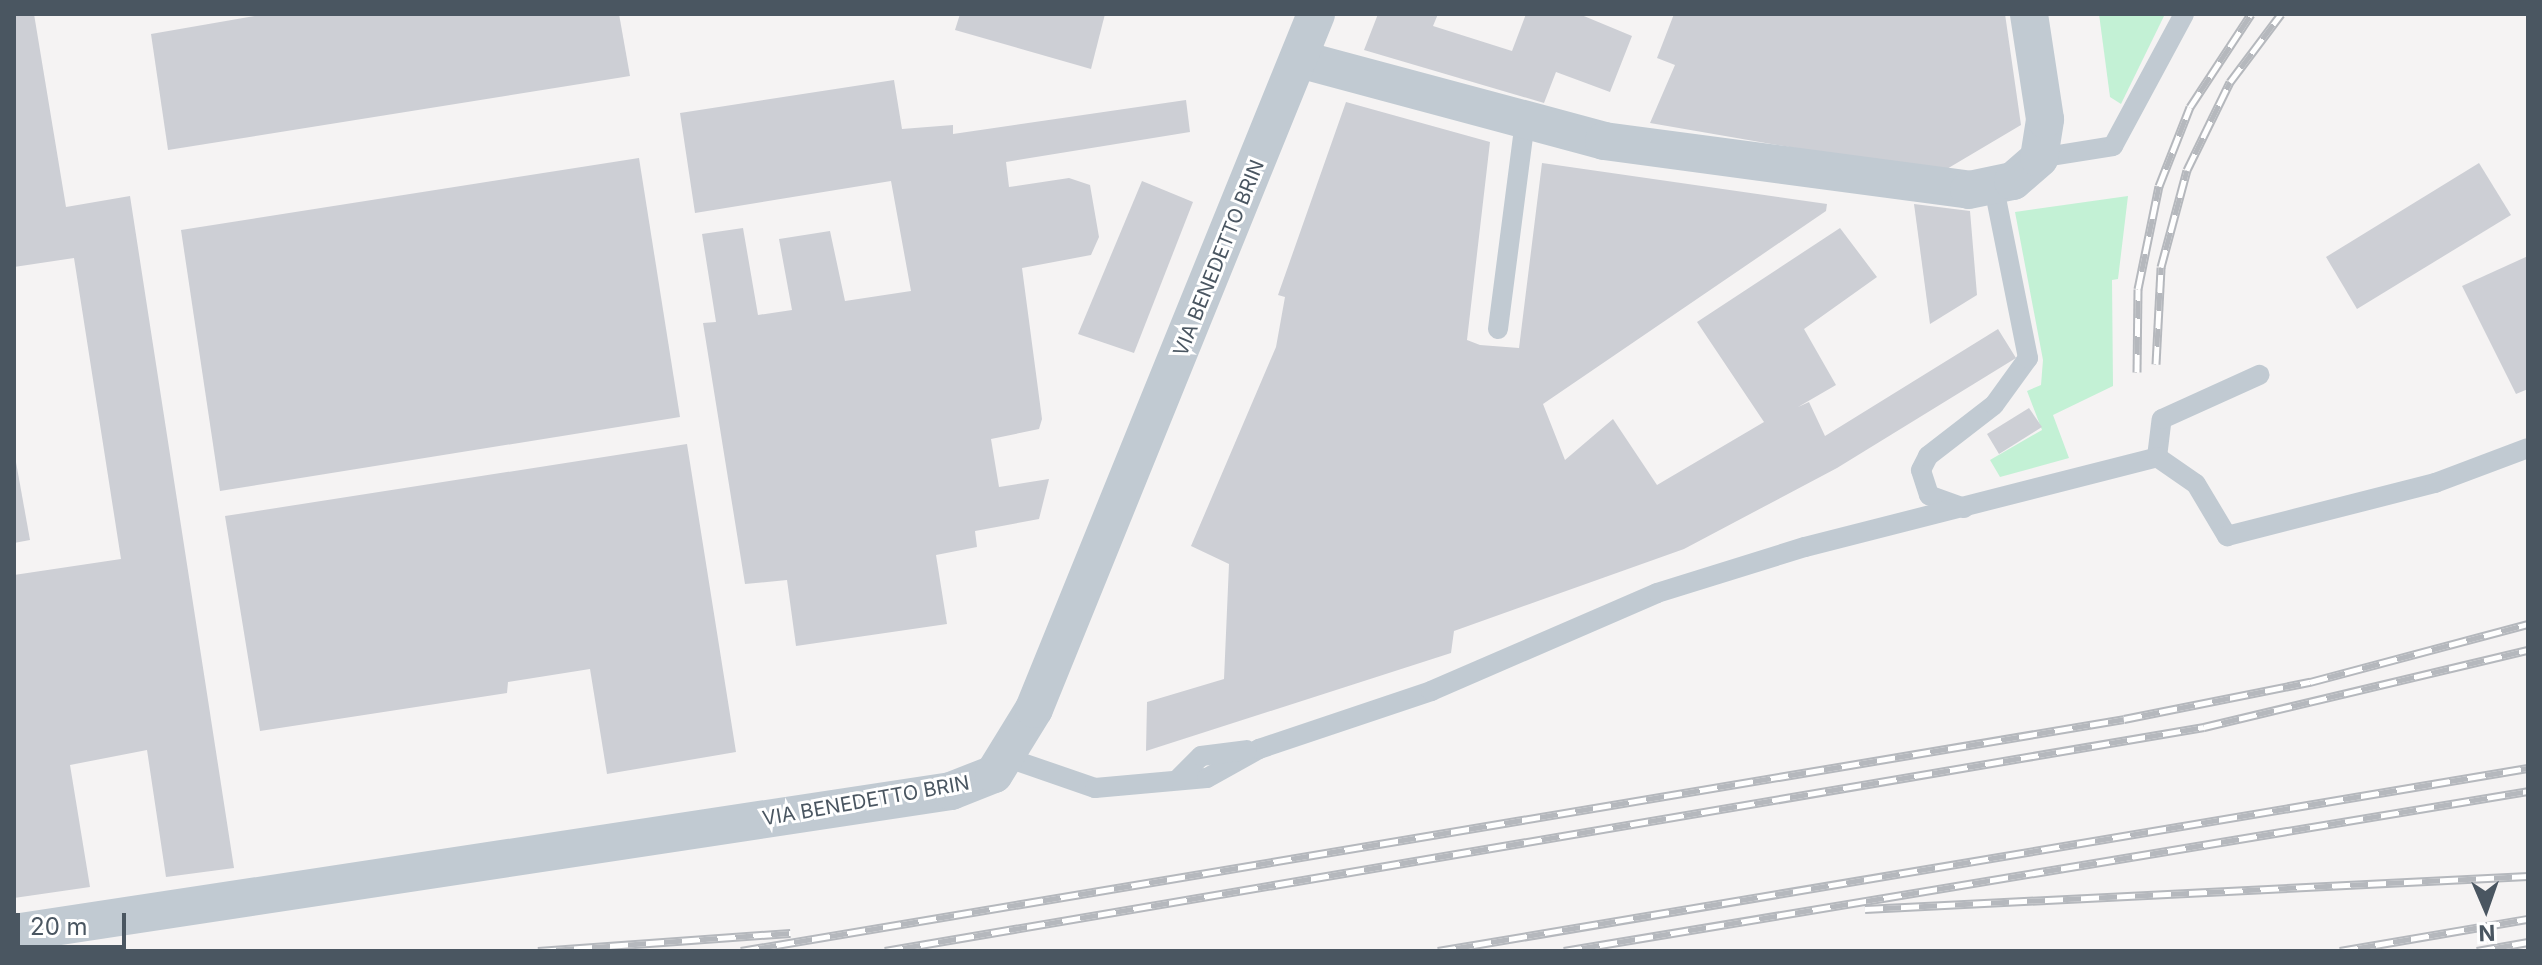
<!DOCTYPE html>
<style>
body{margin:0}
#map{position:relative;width:2542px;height:965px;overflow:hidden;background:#f5f3f3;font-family:Inter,sans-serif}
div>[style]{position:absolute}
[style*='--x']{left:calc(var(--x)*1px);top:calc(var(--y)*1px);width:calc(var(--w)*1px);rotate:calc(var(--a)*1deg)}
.green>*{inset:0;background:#c3f1d5}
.building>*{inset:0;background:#cdcfd5}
.lane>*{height:20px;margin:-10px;padding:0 10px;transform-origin:10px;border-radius:10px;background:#c1cad2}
.street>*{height:38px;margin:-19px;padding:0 19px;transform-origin:19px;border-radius:19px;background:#c1cad2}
.rail>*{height:9px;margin-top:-4.5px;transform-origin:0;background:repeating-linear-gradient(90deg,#fff 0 18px,#b5b8bd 0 36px);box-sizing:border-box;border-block:2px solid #b5b8bd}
span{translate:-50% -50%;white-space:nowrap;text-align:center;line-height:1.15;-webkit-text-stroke:6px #fff;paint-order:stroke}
.street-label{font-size:20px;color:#4a5661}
.frame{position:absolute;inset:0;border:16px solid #4a5661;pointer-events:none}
.north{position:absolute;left:2446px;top:869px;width:80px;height:80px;-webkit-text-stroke:6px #fff;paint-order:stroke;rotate:178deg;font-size:22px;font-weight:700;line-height:32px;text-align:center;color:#4a5661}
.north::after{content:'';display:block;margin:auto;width:28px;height:36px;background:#4a5661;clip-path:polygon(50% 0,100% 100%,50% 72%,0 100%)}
.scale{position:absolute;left:16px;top:913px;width:110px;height:36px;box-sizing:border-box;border:4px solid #4a5661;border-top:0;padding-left:10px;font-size:24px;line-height:28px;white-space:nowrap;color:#4a5661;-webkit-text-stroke:6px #fff;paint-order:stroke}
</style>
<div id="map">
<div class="green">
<i style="clip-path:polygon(2099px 14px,2165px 14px,2121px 104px,2110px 97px)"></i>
<i style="clip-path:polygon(2128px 196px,2118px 279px,2112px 280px,2113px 386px,2053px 415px,2069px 458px,2000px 477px,1990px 460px,2042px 430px,2027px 391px,2041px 385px,2043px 360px,2015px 212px)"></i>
</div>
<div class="building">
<i style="clip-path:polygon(14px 14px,34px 14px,66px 207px,130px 196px,234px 868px,166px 877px,147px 750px,70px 765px,90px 887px,14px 898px,14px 575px,121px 559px,74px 258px,14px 267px)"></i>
<i style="clip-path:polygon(266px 14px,619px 14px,630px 76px,168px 150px,151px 34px)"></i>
<i style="clip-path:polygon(960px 14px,1105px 14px,1091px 69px,955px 30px)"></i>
<i style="clip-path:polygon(1378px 14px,1438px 14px,1433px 26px,1512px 51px,1526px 14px,1579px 14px,1632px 36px,1610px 92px,1556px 72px,1544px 103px,1364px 50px)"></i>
<i style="clip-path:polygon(1674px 14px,2005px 14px,2021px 125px,1940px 173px,1650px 123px,1675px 65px,1657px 58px)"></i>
<i style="clip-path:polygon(894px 80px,902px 129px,953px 125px,953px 134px,1186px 100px,1190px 132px,1006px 162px,1009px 187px,1069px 178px,1090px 185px,1099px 237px,1091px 255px,1022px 268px,1042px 419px,1039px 429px,991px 439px,999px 487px,1049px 479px,1039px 519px,975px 531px,977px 547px,936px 555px,947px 624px,796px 646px,787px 580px,745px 584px,703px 323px,716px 322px,702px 234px,743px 228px,758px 315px,792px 310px,779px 239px,830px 231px,845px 301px,911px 291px,891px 181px,695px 213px,680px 113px)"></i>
<i style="clip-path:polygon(1346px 102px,1490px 142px,1467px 340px,1480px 345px,1519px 348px,1542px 163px,1827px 204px,1826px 211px,1543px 404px,1565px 460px,1613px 419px,1657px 485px,1764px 422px,1697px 322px,1840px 228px,1877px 277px,1804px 329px,1836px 385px,1798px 407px,1809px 402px,1825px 436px,1998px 329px,2016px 358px,1837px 468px,1684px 549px,1454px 631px,1451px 653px,1146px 751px,1147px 702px,1224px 679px,1229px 564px,1191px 546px,1276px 347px,1285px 297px,1278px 295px)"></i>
<i style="clip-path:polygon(639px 158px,680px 417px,220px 491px,181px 230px)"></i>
<i style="clip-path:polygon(2479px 163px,2511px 215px,2357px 309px,2326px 257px)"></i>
<i style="clip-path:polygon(1142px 181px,1193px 202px,1134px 353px,1078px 334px)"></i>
<i style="clip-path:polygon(1914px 204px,1970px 211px,1977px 295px,1930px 324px)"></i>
<i style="clip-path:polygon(2528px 256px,2528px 389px,2516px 394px,2462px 286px)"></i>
<i style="clip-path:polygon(2029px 408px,2042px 427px,1999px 454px,1987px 434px)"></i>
<i style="clip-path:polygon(687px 444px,736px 752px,607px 774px,590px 669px,508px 682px,507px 693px,260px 731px,225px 516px)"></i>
<i style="clip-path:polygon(14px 451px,30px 540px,14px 543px)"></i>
</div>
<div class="lane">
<i style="--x:2039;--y:158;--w:75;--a:-9.2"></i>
<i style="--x:2113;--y:146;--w:150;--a:-61.7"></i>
<i style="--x:1498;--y:329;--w:209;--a:-82.6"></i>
<i style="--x:2157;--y:457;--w:38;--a:-83"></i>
<i style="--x:2162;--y:419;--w:107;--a:-24.4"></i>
<i style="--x:1964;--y:508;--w:37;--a:-160"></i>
<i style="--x:1929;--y:495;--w:26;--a:-108"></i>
<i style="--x:1921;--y:470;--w:16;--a:-63"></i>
<i style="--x:1928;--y:456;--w:83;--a:-37.7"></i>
<i style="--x:1994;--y:405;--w:58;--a:-54.1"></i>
<i style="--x:2028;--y:358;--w:173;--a:-101.3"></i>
<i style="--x:1008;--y:758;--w:92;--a:19"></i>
<i style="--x:1095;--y:788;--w:112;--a:-5.1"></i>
<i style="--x:1207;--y:778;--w:60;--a:-29.1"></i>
<i style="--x:1259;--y:749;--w:182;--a:-18.6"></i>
<i style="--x:1431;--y:691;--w:246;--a:-23.4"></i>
<i style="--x:1657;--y:593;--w:155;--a:-17.3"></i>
<i style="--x:1805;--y:547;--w:363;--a:-14.3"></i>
<i style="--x:2157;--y:457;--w:47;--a:34.7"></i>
<i style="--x:2196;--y:484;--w:61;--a:59.2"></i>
<i style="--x:2227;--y:536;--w:215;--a:-14.3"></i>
<i style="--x:2435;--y:483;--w:99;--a:-20.6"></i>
<i style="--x:1179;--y:778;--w:31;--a:-45"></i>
<i style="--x:1201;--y:756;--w:46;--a:-7.4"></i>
</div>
<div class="street">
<i style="--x:1299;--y:59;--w:316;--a:15"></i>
<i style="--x:1604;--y:141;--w:368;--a:7.6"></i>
<i style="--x:1969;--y:190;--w:45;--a:-11.6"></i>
<i style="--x:2013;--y:181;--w:35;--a:-41"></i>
<i style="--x:2039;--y:158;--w:39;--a:-81"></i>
<i style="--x:2045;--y:119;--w:106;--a:-98.7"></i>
<i style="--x:14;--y:933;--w:948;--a:-8.62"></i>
<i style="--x:951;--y:791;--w:46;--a:-21.6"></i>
<i style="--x:994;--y:774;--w:76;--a:-58.4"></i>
<i style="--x:1034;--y:709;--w:750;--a:-67.91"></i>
</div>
<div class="rail">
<i style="--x:2156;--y:364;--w:97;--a:-87"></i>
<i style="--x:2161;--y:267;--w:100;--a:-75"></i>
<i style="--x:2187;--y:170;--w:98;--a:-64"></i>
<i style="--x:2230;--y:82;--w:85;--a:-53.1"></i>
<i style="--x:2137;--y:372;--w:83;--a:-89.3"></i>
<i style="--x:2138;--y:289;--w:105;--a:-78.5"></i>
<i style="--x:2159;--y:186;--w:85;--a:-68.6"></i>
<i style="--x:2190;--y:107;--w:111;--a:-56.7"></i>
<i style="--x:1865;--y:909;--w:664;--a:-2.85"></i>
<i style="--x:538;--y:951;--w:253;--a:-4.1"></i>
<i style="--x:741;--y:951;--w:1402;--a:-9.52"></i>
<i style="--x:2124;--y:719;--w:190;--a:-11.3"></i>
<i style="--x:2310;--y:682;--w:226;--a:-14.9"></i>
<i style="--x:885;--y:951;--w:1338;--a:-9.64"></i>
<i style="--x:2204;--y:727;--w:333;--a:-13.4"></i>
<i style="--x:1438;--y:951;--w:1105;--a:-9.53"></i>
<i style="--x:1564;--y:951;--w:977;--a:-9.42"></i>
<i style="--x:2340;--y:951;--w:191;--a:-9.7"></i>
<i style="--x:2477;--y:951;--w:52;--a:-10"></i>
</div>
<div class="street-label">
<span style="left:1219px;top:258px;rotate:-68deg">VIA BENEDETTO BRIN</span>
<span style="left:866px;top:801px;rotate:-10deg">VIA BENEDETTO BRIN</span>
</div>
<div class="frame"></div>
<div class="north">N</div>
<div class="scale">20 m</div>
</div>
